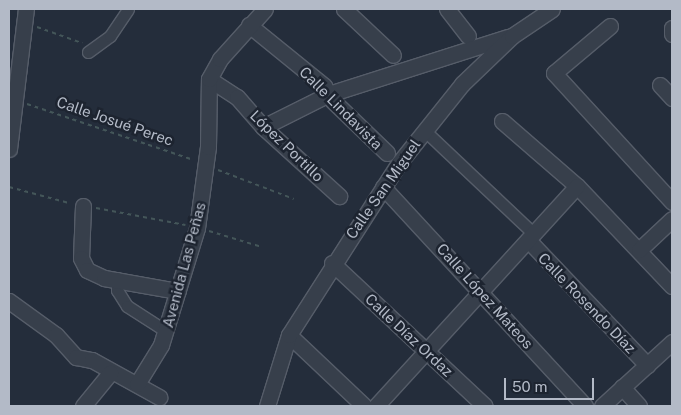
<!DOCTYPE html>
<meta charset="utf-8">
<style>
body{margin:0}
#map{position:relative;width:681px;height:415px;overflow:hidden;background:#242d3b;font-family:"Public Sans",sans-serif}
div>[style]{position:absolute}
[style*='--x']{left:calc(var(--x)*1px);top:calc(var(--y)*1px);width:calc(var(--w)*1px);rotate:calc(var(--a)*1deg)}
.path>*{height:2px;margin-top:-1px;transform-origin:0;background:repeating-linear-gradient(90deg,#445659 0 4px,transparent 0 8px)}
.roads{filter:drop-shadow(1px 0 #565d69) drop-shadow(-1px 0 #565d69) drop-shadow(0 1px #565d69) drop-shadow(0 -1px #565d69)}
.pedestrian>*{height:11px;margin:-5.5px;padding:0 5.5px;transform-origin:5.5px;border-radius:5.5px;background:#373f4b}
.minor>*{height:15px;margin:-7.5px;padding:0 7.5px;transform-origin:7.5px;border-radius:7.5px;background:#373f4b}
span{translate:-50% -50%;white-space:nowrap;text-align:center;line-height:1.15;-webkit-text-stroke:5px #1d2430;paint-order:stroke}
.street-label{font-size:15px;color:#b3bac7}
.frame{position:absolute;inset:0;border:10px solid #b3bac7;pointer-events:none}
.scale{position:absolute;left:504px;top:378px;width:90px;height:22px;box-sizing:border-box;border:2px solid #b3bac7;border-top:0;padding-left:6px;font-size:15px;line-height:18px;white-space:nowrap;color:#b3bac7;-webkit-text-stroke:4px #1d2430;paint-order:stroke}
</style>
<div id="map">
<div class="path">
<i style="--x:37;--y:27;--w:48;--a:19.6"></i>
<i style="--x:27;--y:104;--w:175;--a:18.6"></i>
<i style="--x:218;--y:170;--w:81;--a:20.9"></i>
<i style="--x:9;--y:187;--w:62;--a:14.9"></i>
<i style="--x:96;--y:208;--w:91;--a:10.8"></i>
<i style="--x:209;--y:231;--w:55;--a:16.8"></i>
</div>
<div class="roads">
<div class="pedestrian">
<i style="--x:88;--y:52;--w:27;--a:-36"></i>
<i style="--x:110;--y:36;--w:32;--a:-56"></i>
<i style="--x:424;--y:130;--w:151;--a:43.4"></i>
<i style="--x:117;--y:278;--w:12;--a:90"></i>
<i style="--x:117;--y:290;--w:19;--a:58"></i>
<i style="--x:127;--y:306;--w:46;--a:32.7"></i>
</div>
<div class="minor">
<i style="--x:344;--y:9;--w:67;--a:43.2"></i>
<i style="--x:447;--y:9;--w:34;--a:52"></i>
<i style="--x:249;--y:25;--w:97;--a:39.1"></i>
<i style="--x:324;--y:86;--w:17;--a:59"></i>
<i style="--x:333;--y:101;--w:75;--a:43.9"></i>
<i style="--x:610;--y:26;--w:73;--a:140"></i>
<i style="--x:554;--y:73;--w:175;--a:47.5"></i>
<i style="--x:672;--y:28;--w:6;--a:90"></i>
<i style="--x:209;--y:79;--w:33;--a:33"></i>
<i style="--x:237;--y:97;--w:40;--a:49"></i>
<i style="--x:263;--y:127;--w:103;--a:42.2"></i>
<i style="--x:660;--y:85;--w:18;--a:47"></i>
<i style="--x:502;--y:121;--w:99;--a:40.9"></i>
<i style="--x:577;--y:186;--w:138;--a:46.5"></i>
<i style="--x:263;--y:127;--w:74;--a:-26.6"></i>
<i style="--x:329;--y:94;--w:188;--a:-17.7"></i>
<i style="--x:9;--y:149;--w:141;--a:-83.1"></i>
<i style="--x:383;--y:187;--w:298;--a:47.3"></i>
<i style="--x:83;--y:206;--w:52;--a:92.2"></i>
<i style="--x:81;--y:258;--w:13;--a:63"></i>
<i style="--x:87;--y:270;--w:19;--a:25"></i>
<i style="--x:104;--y:278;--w:75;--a:10"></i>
<i style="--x:528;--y:240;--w:173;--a:46.4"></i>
<i style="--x:639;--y:250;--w:45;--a:-43.2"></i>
<i style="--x:332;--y:263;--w:209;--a:43.1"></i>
<i style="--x:9;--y:301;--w:58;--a:35.9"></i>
<i style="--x:56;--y:335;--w:30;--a:48"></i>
<i style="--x:76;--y:357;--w:16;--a:11"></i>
<i style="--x:92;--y:360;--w:77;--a:28.9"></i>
<i style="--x:289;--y:335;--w:103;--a:43.4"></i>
<i style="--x:137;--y:384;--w:46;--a:-58.4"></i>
<i style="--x:161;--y:345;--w:122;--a:-72.9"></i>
<i style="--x:197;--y:228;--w:82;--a:-82.3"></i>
<i style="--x:208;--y:147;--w:68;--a:-89.2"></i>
<i style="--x:209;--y:79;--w:23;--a:-61"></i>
<i style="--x:220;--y:59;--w:67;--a:-48"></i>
<i style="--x:622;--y:387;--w:25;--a:48"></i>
<i style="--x:83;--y:406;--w:43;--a:-50.7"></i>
<i style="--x:267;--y:406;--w:74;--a:-72.8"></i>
<i style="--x:289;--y:335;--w:204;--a:-57.4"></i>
<i style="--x:399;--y:163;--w:101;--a:-51.4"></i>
<i style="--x:462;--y:84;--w:69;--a:-43.8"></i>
<i style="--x:512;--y:36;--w:48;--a:-34"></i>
<i style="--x:376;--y:406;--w:298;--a:-47.6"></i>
<i style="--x:602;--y:406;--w:95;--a:-42.4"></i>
</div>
</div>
<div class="street-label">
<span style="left:341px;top:108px;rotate:45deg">Calle Lindavista</span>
<span style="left:115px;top:121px;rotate:19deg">Calle Josué Perec</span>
<span style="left:287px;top:146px;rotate:44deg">López Portillo</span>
<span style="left:383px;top:189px;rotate:-55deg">Calle San Miguel</span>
<span style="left:184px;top:265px;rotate:-75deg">Avenida Las Peñas</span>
<span style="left:485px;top:296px;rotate:48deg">Calle López Mateos</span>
<span style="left:587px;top:303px;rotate:46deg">Calle Rosendo Díaz</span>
<span style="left:409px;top:335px;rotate:43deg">Calle Díaz Ordaz</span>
</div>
<div class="frame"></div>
<div class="scale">50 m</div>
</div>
